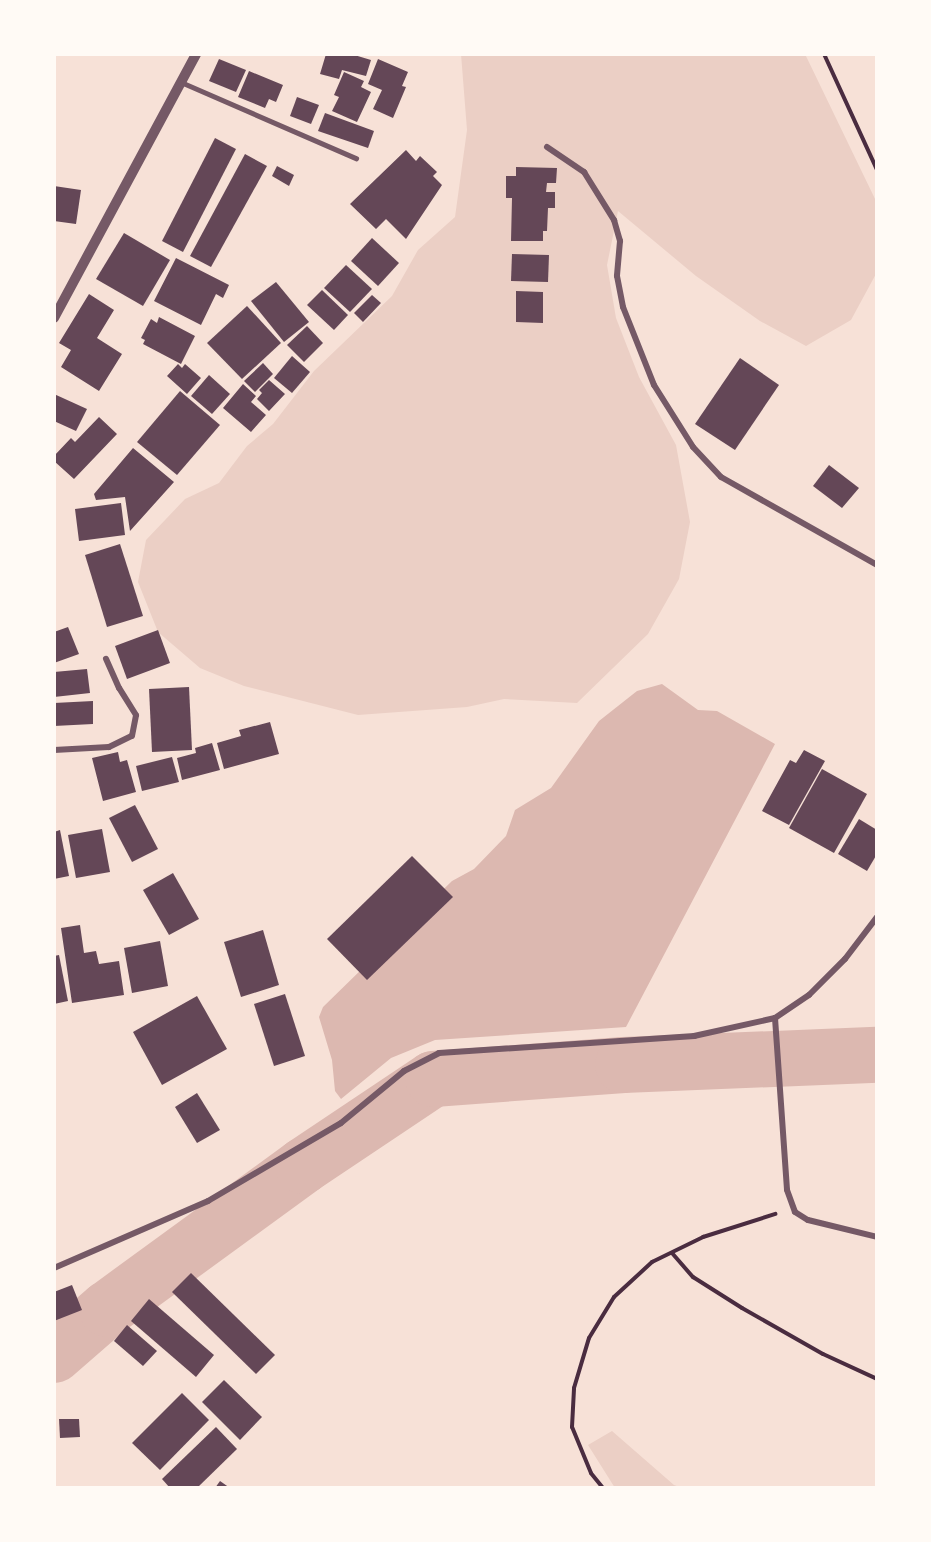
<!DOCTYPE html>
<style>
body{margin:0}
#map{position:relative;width:931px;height:1542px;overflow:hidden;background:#f7e1d7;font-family:Inter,sans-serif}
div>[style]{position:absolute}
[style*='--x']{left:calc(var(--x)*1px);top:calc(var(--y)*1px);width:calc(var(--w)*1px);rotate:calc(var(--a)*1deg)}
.green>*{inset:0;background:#ebcfc5}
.water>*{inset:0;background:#dcb8b0}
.river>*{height:56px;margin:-28px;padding:0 28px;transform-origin:28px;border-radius:28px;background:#dcb8b0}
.building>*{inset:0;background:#644757}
.path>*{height:4px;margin:-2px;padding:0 2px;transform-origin:2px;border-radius:2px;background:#4a2c40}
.service>*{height:4.5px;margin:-2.25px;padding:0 2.25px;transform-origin:2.25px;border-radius:2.25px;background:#755966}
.minor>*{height:6px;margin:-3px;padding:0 3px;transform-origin:3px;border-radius:3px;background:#755966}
.tertiary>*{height:10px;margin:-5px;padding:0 5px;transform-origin:5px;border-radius:5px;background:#755966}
span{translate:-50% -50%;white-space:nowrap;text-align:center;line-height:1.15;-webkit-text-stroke:5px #fffaf5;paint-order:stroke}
.frame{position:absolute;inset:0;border:56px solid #fffaf5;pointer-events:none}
</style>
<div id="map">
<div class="green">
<i style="clip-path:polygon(461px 54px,805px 54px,876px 201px,877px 272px,851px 320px,806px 346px,760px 321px,696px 276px,618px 211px,607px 265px,616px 318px,639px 377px,676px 445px,690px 522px,679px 579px,648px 634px,577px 703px,504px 699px,467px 707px,358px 715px,244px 686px,200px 668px,158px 632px,138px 582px,146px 540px,185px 499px,219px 483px,247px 446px,273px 424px,314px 371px,392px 296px,418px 250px,455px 217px,467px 130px)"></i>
<i style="clip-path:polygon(612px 1431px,674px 1485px,682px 1488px,615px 1488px,588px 1445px)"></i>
</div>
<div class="water">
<i style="clip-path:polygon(662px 684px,698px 710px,717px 711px,775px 744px,626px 1027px,435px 1040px,391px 1058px,341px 1099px,335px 1091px,332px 1060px,319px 1017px,323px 1007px,452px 881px,474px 869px,506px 836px,515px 810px,551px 788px,599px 721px,637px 691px)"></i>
</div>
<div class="river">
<i style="--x:54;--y:1355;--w:70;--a:-41"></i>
<i style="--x:107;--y:1309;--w:243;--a:-36.1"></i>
<i style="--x:303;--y:1166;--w:156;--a:-33.8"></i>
<i style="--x:433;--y:1079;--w:191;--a:-4.2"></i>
<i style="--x:623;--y:1065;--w:254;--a:-2.3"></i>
</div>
<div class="building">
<i style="clip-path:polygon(326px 54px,351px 54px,371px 60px,366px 76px,342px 70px,339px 79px,320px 74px)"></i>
<i style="clip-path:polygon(219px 59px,246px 70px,236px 92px,209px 81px)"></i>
<i style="clip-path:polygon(378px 59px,408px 72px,402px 86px,406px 87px,393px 118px,373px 109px,382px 90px,368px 84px)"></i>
<i style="clip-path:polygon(249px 71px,283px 85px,276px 102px,269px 99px,265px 108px,238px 97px)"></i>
<i style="clip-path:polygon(344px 72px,364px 81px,361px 87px,371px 92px,357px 122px,332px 111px,339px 97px,334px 95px)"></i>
<i style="clip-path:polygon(297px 97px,319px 105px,311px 124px,290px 116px)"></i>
<i style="clip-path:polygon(325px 113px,374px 131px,368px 148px,318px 131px)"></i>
<i style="clip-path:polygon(215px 138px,236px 149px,183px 252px,162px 241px)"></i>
<i style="clip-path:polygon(406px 150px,416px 161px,420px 156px,437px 172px,433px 176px,442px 185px,406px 239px,386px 219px,376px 229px,350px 204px)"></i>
<i style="clip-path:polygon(245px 154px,267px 166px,211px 267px,190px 256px)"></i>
<i style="clip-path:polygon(277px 166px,294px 175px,289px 186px,272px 176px)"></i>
<i style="clip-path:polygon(516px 167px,557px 168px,556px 183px,547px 183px,546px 192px,555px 192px,555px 208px,548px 208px,547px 231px,543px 231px,543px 241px,511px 241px,512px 198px,506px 198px,506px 176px,516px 176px)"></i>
<i style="clip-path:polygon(54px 186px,81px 190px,76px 224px,54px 221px)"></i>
<i style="clip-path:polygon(124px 233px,170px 260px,143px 306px,96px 279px)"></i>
<i style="clip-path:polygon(372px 238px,399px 263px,378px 286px,351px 261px)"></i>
<i style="clip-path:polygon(512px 254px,549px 255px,548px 282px,511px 281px)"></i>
<i style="clip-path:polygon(176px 258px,229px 285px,223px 298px,216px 294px,201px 325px,154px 301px)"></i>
<i style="clip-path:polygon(346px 265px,372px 289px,350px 312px,324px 288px)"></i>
<i style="clip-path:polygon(276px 282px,309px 322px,284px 342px,251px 301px)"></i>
<i style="clip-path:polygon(322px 290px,348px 315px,334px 330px,307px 305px)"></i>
<i style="clip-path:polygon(516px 291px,543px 292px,543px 323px,516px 322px)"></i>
<i style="clip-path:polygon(89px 294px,114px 310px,97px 338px,122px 354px,99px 391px,61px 367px,71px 350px,59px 343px)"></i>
<i style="clip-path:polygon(372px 295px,381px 303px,363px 322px,354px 313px)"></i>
<i style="clip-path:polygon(247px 306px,281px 343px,242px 379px,207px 343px)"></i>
<i style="clip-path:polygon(159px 317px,195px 336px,181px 364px,143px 344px,145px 340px,141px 338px,151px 319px,157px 323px)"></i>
<i style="clip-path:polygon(307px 326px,323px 343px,304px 362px,287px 345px)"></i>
<i style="clip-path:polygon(292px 356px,310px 372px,292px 393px,274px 378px)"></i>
<i style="clip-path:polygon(740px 358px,779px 385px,735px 450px,695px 424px)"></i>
<i style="clip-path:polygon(263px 363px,273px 374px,255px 392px,244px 381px)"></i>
<i style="clip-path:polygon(178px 364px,182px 368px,185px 364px,201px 378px,187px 394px,167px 376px)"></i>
<i style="clip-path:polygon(209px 375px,230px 394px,212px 414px,191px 396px)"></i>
<i style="clip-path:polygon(269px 380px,285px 394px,269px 411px,257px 399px,262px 393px,259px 390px)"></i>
<i style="clip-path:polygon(243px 384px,256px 396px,251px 402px,266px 415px,251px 432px,223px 408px)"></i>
<i style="clip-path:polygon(180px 391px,220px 425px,177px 475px,137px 442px)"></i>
<i style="clip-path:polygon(54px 394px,87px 409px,76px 431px,54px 421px)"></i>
<i style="clip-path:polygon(99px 417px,117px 434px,74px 479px,54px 461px,54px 456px,71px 438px,75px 442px)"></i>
<i style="clip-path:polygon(133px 448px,174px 482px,130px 531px,125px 497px,96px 500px,94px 494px)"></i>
<i style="clip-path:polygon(829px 465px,859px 488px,842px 508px,813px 486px)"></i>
<i style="clip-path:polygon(121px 503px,125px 535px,79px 541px,75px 509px)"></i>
<i style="clip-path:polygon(120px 544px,143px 616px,107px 627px,85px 555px)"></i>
<i style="clip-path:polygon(68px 627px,79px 654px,54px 663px,54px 632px)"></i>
<i style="clip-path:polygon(158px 630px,170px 663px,127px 679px,115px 646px)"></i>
<i style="clip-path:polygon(87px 669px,90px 693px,54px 697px,54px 672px)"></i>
<i style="clip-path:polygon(189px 687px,192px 750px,152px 752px,149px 689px)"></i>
<i style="clip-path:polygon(93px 701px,93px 724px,54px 726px,54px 703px)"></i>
<i style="clip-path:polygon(270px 722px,279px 754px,224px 769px,217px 743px,241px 736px,239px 730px)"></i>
<i style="clip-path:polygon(212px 743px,220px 770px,182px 780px,177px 758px,196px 753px,195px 748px)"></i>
<i style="clip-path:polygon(804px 750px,825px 761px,789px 825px,762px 811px,790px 760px,796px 763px)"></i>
<i style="clip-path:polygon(118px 752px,120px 762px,127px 760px,136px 792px,103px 801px,92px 758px)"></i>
<i style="clip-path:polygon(172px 757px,179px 782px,142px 791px,136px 766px)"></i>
<i style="clip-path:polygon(822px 769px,867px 794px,834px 853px,789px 828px)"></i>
<i style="clip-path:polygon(135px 805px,158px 849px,132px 862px,109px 818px)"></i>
<i style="clip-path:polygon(859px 819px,877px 830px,877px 854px,867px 871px,838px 854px)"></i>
<i style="clip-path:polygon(102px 829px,110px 872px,76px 878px,68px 835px)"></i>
<i style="clip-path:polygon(60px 830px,69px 876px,54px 879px,54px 832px)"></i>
<i style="clip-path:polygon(412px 856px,453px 897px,367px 980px,327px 939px)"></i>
<i style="clip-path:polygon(173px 873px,199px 919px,169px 935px,143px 890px)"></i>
<i style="clip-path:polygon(80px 925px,84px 953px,96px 951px,99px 964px,119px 961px,124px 995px,72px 1003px,61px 928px)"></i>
<i style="clip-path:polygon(263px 930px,279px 985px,241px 997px,224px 942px)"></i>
<i style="clip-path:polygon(160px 941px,168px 986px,132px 993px,124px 948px)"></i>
<i style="clip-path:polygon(59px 955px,68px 1001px,54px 1004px,54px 956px)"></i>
<i style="clip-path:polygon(285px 994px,305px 1056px,274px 1066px,254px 1004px)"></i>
<i style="clip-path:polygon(197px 996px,227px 1049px,162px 1085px,133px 1032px)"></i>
<i style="clip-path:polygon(197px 1093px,220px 1130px,197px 1143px,175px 1107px)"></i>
<i style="clip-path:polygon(191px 1273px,275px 1355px,256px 1374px,172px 1292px)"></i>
<i style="clip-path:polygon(72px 1285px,82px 1310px,54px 1321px,54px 1292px)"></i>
<i style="clip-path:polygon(149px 1299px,214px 1355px,196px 1377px,131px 1321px)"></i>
<i style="clip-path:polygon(127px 1325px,157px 1351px,143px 1366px,114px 1341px)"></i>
<i style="clip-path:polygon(224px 1380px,262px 1417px,240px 1440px,202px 1402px)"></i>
<i style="clip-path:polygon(182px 1393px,209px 1420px,160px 1470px,132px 1443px)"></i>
<i style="clip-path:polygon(59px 1419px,79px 1419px,80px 1437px,60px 1438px)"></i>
<i style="clip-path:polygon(216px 1427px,237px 1449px,197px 1488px,170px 1488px,162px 1479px)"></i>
<i style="clip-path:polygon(220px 1481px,230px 1488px,215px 1488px)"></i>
</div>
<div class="path">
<i style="--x:824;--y:54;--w:128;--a:65.4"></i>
<i style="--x:672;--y:1253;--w:32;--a:49"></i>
<i style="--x:693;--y:1277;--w:58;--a:32.3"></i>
<i style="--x:742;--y:1308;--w:93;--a:29.6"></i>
<i style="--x:823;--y:1354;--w:60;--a:24.8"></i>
<i style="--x:603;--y:1488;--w:19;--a:-129"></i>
<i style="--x:591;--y:1473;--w:50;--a:-112.4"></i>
<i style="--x:572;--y:1427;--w:39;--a:-87"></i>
<i style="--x:574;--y:1388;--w:52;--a:-73.3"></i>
<i style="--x:589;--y:1338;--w:48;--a:-58.6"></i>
<i style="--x:614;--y:1297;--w:52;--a:-42.6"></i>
<i style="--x:652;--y:1262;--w:57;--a:-26.1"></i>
<i style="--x:703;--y:1237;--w:76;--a:-17.7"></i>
</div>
<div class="service">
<i style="--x:181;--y:82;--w:191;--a:23.5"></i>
</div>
<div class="minor">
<i style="--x:547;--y:147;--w:45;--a:34"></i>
<i style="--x:584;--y:172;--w:57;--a:58"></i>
<i style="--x:614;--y:220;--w:22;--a:74"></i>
<i style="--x:620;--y:241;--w:35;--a:95"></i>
<i style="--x:617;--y:276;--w:32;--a:79"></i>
<i style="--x:623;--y:307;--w:84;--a:68.3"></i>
<i style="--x:654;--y:385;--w:73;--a:57.8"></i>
<i style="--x:693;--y:447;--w:41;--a:47"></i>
<i style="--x:721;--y:477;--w:179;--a:29.4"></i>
<i style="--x:54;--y:750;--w:55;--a:-3.1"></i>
<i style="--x:109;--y:747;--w:25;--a:-26"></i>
<i style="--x:132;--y:736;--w:21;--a:-79"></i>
<i style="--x:136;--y:715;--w:32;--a:-122"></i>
<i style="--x:119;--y:688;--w:32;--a:-114"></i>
<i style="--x:775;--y:1018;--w:172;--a:86"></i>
<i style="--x:787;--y:1190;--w:23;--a:70"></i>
<i style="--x:795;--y:1212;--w:15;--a:32"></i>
<i style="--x:808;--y:1220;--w:71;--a:13.8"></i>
<i style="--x:54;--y:1268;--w:168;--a:-23.5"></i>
<i style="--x:208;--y:1201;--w:154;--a:-30.4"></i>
<i style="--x:341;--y:1123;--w:82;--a:-39.5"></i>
<i style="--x:404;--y:1071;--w:39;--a:-27"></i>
<i style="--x:439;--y:1053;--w:256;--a:-3.8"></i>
<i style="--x:694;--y:1036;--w:83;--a:-12.5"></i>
<i style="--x:775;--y:1018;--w:41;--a:-34.1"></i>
<i style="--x:809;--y:995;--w:51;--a:-45"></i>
<i style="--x:845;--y:959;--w:53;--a:-52.7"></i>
</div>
<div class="tertiary">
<i style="--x:54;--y:318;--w:300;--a:-61.7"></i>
</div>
<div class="frame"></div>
</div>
